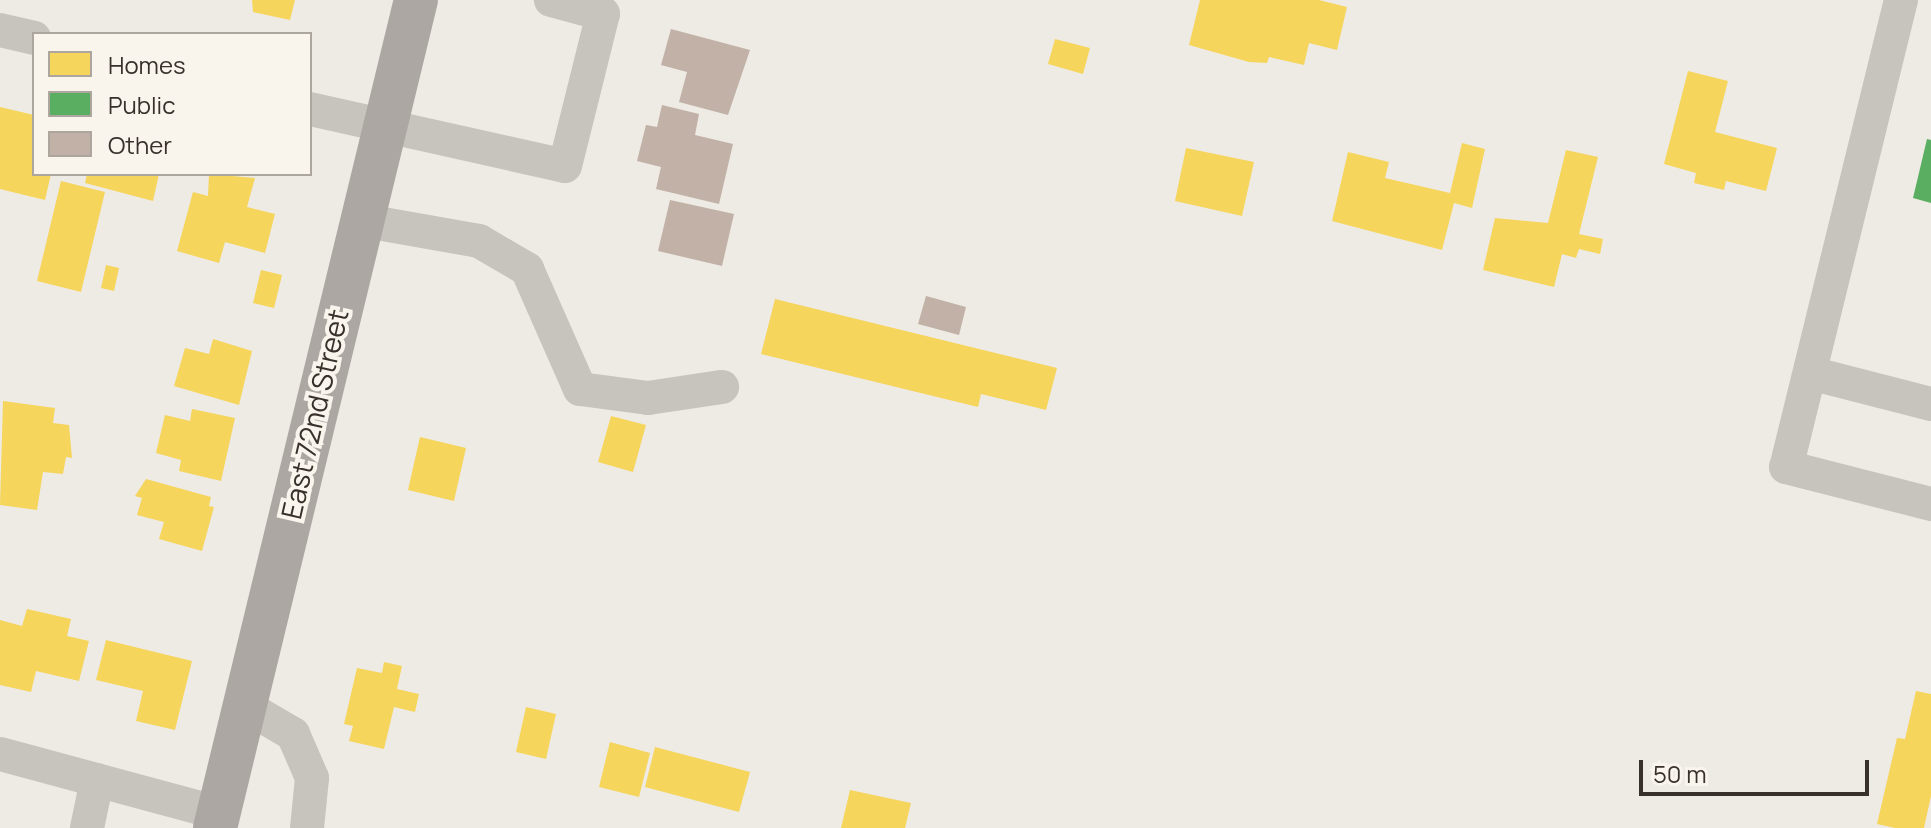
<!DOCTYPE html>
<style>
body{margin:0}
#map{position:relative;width:1931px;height:828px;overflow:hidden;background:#eeeae4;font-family:Manrope,sans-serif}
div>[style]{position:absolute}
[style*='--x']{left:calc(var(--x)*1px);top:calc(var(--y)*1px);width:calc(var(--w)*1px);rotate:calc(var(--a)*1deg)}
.homes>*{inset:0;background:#f6d55c}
.public>*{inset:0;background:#5aae61}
.building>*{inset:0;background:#c1b1a6}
.minor>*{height:34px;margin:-17px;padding:0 17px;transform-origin:17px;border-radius:17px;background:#c7c3bd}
.major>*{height:44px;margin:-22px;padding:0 22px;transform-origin:22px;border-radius:22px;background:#aca7a2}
span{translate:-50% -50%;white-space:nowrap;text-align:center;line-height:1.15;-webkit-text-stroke:8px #faf5ec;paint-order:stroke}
.street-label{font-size:28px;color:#38302b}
.legend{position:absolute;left:32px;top:32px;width:280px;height:144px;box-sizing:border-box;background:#faf5ec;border:2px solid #aca69f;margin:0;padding:10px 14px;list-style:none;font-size:24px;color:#38302b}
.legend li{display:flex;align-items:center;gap:16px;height:40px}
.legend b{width:40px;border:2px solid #aca69f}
.scale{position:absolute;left:1639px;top:760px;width:230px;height:36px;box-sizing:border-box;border:4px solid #38302b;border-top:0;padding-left:10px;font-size:24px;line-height:28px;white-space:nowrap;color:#38302b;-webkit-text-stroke:6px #faf5ec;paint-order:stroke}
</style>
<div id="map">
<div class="homes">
<i style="clip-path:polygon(252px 0,295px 0,290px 20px,253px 12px)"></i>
<i style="clip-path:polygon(1200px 0,1319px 0,1347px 7px,1337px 50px,1309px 43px,1304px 65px,1269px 57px,1267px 63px,1249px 62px,1189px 45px)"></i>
<i style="clip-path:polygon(1055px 39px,1090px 48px,1083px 74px,1048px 64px)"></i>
<i style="clip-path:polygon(1688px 71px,1728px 81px,1715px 132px,1777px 148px,1766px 191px,1726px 181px,1724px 190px,1694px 183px,1696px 173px,1664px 164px)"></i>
<i style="clip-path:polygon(0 107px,34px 115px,34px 174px,51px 174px,45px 200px,0 189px)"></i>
<i style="clip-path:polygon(1462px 143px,1485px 149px,1472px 208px,1454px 203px,1442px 250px,1332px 221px,1348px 152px,1389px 162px,1385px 178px,1450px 193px)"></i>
<i style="clip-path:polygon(1186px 148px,1254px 162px,1242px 216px,1175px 201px)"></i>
<i style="clip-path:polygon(1566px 150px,1598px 157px,1579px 234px,1603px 239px,1600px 254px,1579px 249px,1576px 258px,1562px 254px,1554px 287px,1483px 270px,1495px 218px,1548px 223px)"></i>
<i style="clip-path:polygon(87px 174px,159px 174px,153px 201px,85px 183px)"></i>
<i style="clip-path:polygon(209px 174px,255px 178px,247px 207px,275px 214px,265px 253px,225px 242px,219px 263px,177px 251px,193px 192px,208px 196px)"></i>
<i style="clip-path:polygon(61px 181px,105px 192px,81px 292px,37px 281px)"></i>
<i style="clip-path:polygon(106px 265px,119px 268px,114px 291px,101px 288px)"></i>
<i style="clip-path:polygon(261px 270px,282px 275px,274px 308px,253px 303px)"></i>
<i style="clip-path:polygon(775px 299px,1057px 368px,1046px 410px,981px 394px,978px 407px,761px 354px)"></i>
<i style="clip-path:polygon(213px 339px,252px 351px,239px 405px,174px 386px,185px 348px,209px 354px)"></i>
<i style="clip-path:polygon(3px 401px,55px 408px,53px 423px,69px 425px,72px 458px,66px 457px,63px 474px,43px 472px,37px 510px,0 505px)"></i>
<i style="clip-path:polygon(192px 409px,235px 418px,221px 481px,179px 471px,181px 460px,156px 453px,165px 415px,190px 421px)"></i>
<i style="clip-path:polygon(611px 416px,646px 425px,633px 472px,598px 462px)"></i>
<i style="clip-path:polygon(420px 437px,466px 448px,454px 501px,408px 490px)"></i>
<i style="clip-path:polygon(146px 479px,211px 497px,209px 506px,214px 507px,202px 551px,159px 539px,164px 522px,137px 515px,142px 498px,135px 496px)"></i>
<i style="clip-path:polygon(27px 609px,71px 619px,67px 636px,89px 641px,79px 681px,36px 671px,31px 692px,0 685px,0 620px,22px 626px)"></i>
<i style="clip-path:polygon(106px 640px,192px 661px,175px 730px,136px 721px,143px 691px,96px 680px)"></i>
<i style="clip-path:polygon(384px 662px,402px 666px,397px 689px,419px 694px,415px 712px,394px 707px,384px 749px,349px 741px,353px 726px,344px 724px,357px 668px,382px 673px)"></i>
<i style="clip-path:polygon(1916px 691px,1931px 694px,1931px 796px,1924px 828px,1895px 828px,1877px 824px,1897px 738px,1905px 739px)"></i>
<i style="clip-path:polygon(526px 707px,556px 714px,546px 759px,516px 752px)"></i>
<i style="clip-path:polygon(610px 742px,650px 753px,639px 797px,599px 787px)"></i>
<i style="clip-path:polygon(655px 747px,750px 772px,739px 812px,645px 787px)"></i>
<i style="clip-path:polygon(850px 790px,911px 803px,905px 828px,841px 828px)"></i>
</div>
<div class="public">
<i style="clip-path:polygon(1927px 139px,1931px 140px,1931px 203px,1913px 198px)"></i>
</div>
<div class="building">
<i style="clip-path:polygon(671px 29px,750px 50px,728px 115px,679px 102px,687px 72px,661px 65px)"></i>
<i style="clip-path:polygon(662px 105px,699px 114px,695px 135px,733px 144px,719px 204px,656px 189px,661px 167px,637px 161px,646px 125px,657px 127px)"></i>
<i style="clip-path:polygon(670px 200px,734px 214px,722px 266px,658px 251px)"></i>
<i style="clip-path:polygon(926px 296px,966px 307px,959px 335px,918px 324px)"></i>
</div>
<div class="minor">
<i style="--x:1901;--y:0;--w:481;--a:103.8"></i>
<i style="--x:1786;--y:467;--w:150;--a:14.3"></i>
<i style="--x:0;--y:30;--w:35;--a:13"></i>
<i style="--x:310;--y:109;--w:261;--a:12.6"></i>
<i style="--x:565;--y:166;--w:157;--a:-76"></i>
<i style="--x:603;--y:14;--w:54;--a:-164.9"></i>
<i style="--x:360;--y:220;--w:121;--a:10"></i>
<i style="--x:479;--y:241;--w:56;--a:30.3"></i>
<i style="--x:527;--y:269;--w:131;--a:66.2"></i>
<i style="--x:580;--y:389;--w:69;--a:7.5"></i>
<i style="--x:648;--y:398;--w:75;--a:-8.5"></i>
<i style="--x:1810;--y:373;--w:125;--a:14.4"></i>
<i style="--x:245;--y:706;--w:56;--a:30.3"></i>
<i style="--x:293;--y:734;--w:48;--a:66.6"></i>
<i style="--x:312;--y:778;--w:50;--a:95.7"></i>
<i style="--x:0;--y:754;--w:227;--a:15.1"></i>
<i style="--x:87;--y:828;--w:49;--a:-78.2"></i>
</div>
<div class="major">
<i style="--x:215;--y:828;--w:852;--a:-76.36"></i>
</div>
<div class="street-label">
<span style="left:314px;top:414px;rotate:-77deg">East 72nd Street</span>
</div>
<ul class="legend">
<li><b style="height:22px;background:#f6d55c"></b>Homes</li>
<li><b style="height:22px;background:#5aae61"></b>Public</li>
<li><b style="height:22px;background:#c1b1a6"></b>Other</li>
</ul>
<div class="scale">50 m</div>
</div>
